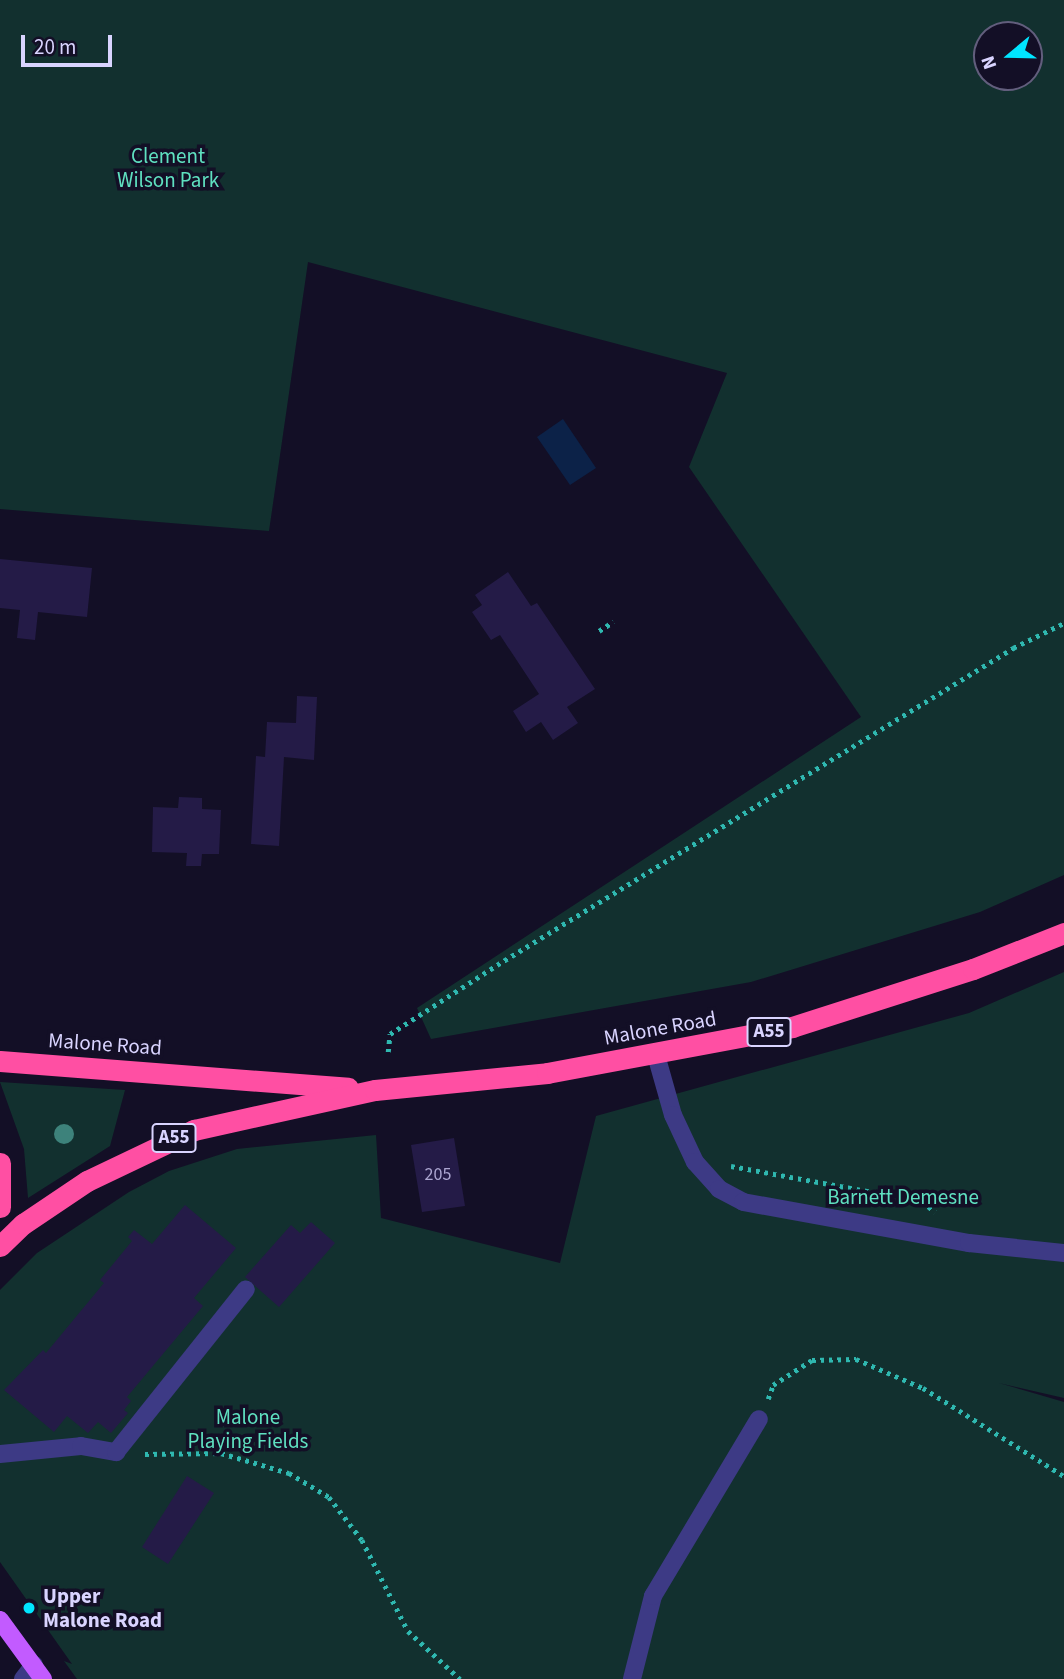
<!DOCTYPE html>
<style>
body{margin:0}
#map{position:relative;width:1064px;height:1679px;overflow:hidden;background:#130f26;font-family:"Source Sans 3",sans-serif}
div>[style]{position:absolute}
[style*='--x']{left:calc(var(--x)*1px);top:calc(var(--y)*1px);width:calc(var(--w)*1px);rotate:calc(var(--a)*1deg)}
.green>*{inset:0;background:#12302f}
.water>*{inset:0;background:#0c2248}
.building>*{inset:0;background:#241b47}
.path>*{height:4.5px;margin-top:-2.25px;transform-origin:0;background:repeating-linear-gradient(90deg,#2fb8b0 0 3.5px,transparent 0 8.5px)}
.minor>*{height:18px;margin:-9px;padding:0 9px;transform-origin:9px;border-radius:9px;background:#3d3a85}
.major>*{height:18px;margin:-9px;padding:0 9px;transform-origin:9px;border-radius:9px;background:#c25bff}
.highway>*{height:21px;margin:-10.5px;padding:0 10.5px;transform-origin:10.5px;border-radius:10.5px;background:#ff4fa3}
.trees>*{width:20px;height:20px;margin:-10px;border-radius:50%;background:#3d827b}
.dots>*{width:19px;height:19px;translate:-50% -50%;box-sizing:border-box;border:4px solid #130f26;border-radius:50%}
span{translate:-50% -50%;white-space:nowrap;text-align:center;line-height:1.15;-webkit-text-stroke:7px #130f26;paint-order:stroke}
.number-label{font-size:18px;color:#aca6d1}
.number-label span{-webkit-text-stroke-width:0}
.shield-label span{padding:2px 5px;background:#130f26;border:2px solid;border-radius:5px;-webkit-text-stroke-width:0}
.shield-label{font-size:19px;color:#d9d4ff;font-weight:700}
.park-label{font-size:21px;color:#5fe0c0}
.street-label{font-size:21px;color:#d9d4ff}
.poi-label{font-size:21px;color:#d9d4ff;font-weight:700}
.left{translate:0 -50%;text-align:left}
.north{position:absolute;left:973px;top:21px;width:70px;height:70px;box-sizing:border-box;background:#130f26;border:2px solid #625e7d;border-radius:50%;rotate:251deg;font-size:19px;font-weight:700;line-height:28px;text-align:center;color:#d9d4ff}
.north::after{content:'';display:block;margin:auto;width:24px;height:32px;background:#00e5ff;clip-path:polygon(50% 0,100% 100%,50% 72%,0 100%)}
.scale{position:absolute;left:21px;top:35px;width:91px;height:32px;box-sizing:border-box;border:4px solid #d9d4ff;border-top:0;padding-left:9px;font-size:21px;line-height:24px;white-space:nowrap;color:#d9d4ff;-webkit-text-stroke:5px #130f26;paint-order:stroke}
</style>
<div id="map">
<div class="green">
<i style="clip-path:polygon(evenodd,0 0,1064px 0,1064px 875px,980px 912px,751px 982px,431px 1039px,417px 1008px,861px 717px,689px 467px,727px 373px,308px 262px,269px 531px,0 509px,0 0,987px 35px,1029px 35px,1029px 77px,987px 77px,987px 35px)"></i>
<i style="clip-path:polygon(1064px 972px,1064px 1398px,999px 1383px,1064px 1402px,1064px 1679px,77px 1679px,64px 1661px,72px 1664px,0 1562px,0 1290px,37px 1253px,129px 1192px,169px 1171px,237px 1149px,376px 1135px,381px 1218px,560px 1263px,596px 1116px,969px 1013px)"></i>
<i style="clip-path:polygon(0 1082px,125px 1090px,110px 1146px,28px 1198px,24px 1149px)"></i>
</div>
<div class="water">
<i style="clip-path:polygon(563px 419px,596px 468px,570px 485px,537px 437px)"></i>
</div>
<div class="building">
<i style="clip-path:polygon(0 559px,92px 568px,87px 617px,38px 612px,35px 640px,17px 638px,20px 610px,0 608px)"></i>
<i style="clip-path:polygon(508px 572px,531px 606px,537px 603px,595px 689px,567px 707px,578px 723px,553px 740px,541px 722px,526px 732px,513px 711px,539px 694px,500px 635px,491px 640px,472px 612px,482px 605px,475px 595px)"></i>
<i style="clip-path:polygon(297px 696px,317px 697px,314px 760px,284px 757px,279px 846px,251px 844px,256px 756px,265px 757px,267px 722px,296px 723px)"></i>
<i style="clip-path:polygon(179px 797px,202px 798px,202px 809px,221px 810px,219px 854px,202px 854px,201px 866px,186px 866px,187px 853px,152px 852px,153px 807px,178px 808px)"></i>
<i style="clip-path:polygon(454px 1138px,465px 1206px,422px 1212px,411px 1145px)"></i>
<i style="clip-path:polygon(185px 1205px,236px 1248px,194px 1298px,203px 1306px,127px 1397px,131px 1401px,124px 1410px,128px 1413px,111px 1433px,98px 1422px,88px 1433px,67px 1416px,54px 1432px,4px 1390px,43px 1350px,46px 1353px,104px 1283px,100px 1280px,132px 1241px,128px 1237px,134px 1230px,152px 1244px)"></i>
<i style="clip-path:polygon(311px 1222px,335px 1243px,279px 1307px,245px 1277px,291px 1225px,300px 1233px)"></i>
<i style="clip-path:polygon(187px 1476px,214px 1493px,168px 1564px,142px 1547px)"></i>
</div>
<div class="path">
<i style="--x:599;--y:631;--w:17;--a:-33"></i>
<i style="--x:388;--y:1052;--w:18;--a:-84"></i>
<i style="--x:390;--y:1034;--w:127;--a:-32.8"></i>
<i style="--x:497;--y:965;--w:606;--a:-31.56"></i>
<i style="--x:1013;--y:648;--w:57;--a:-26.1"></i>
<i style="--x:731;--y:1166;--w:194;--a:10.4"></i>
<i style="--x:922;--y:1201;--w:17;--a:40"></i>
<i style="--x:768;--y:1399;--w:15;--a:-70"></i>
<i style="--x:773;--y:1385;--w:46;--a:-32.7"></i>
<i style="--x:812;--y:1360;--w:44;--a:-1.3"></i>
<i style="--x:856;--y:1359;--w:73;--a:23.4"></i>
<i style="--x:923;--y:1388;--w:166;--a:32"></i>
<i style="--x:145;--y:1454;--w:76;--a:-0.8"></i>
<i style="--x:221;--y:1453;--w:71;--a:16.4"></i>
<i style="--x:289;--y:1473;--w:47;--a:31"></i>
<i style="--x:329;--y:1497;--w:54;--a:52.5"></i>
<i style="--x:362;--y:1540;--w:102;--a:63.2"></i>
<i style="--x:408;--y:1631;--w:71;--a:42.7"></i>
</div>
<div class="minor">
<i style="--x:656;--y:1055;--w:62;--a:74.2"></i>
<i style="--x:673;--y:1115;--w:52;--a:64.9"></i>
<i style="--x:695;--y:1162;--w:36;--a:48"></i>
<i style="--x:719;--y:1189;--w:27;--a:28"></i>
<i style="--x:743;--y:1202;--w:230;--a:10.3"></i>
<i style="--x:969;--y:1243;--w:96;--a:6"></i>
<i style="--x:0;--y:1454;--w:81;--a:-5.6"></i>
<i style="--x:81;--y:1446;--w:36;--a:10"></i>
<i style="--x:116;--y:1452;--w:208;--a:-51.4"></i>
<i style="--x:23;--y:1679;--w:18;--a:-52"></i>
<i style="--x:632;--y:1679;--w:86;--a:-75.8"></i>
<i style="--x:653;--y:1596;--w:206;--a:-59.1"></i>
</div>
<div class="major">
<i style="--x:0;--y:1620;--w:73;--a:53.9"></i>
</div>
<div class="highway">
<i style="--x:0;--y:1061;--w:349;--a:4.4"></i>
<i style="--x:0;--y:1163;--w:44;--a:90"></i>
<i style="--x:0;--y:1246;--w:32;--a:-44"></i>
<i style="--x:23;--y:1224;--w:77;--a:-33.9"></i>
<i style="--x:87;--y:1181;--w:119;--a:-25.5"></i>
<i style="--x:194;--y:1130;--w:185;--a:-12.5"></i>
<i style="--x:375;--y:1090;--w:173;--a:-5.6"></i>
<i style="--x:547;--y:1073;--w:249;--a:-10.6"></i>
<i style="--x:792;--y:1027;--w:190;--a:-17.8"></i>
<i style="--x:973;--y:969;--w:98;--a:-21.6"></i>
</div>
<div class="trees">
<i style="left:64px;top:1134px"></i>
</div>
<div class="dots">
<i style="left:29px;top:1608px;background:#00e5ff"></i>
</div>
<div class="number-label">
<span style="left:438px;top:1175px">205</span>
</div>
<div class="shield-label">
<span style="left:769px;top:1032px">A55</span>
<span style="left:174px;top:1138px">A55</span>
</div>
<div class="park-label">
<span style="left:168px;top:168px">Clement<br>Wilson Park</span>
<span style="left:903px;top:1197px">Barnett Demesne</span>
<span style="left:248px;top:1429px">Malone<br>Playing Fields</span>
</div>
<div class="street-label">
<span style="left:660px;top:1028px;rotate:-10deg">Malone Road</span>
<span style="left:105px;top:1044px;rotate:4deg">Malone Road</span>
</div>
<div class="poi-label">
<span class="left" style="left:43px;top:1608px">Upper<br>Malone Road</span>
</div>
<div class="north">N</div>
<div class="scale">20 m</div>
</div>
